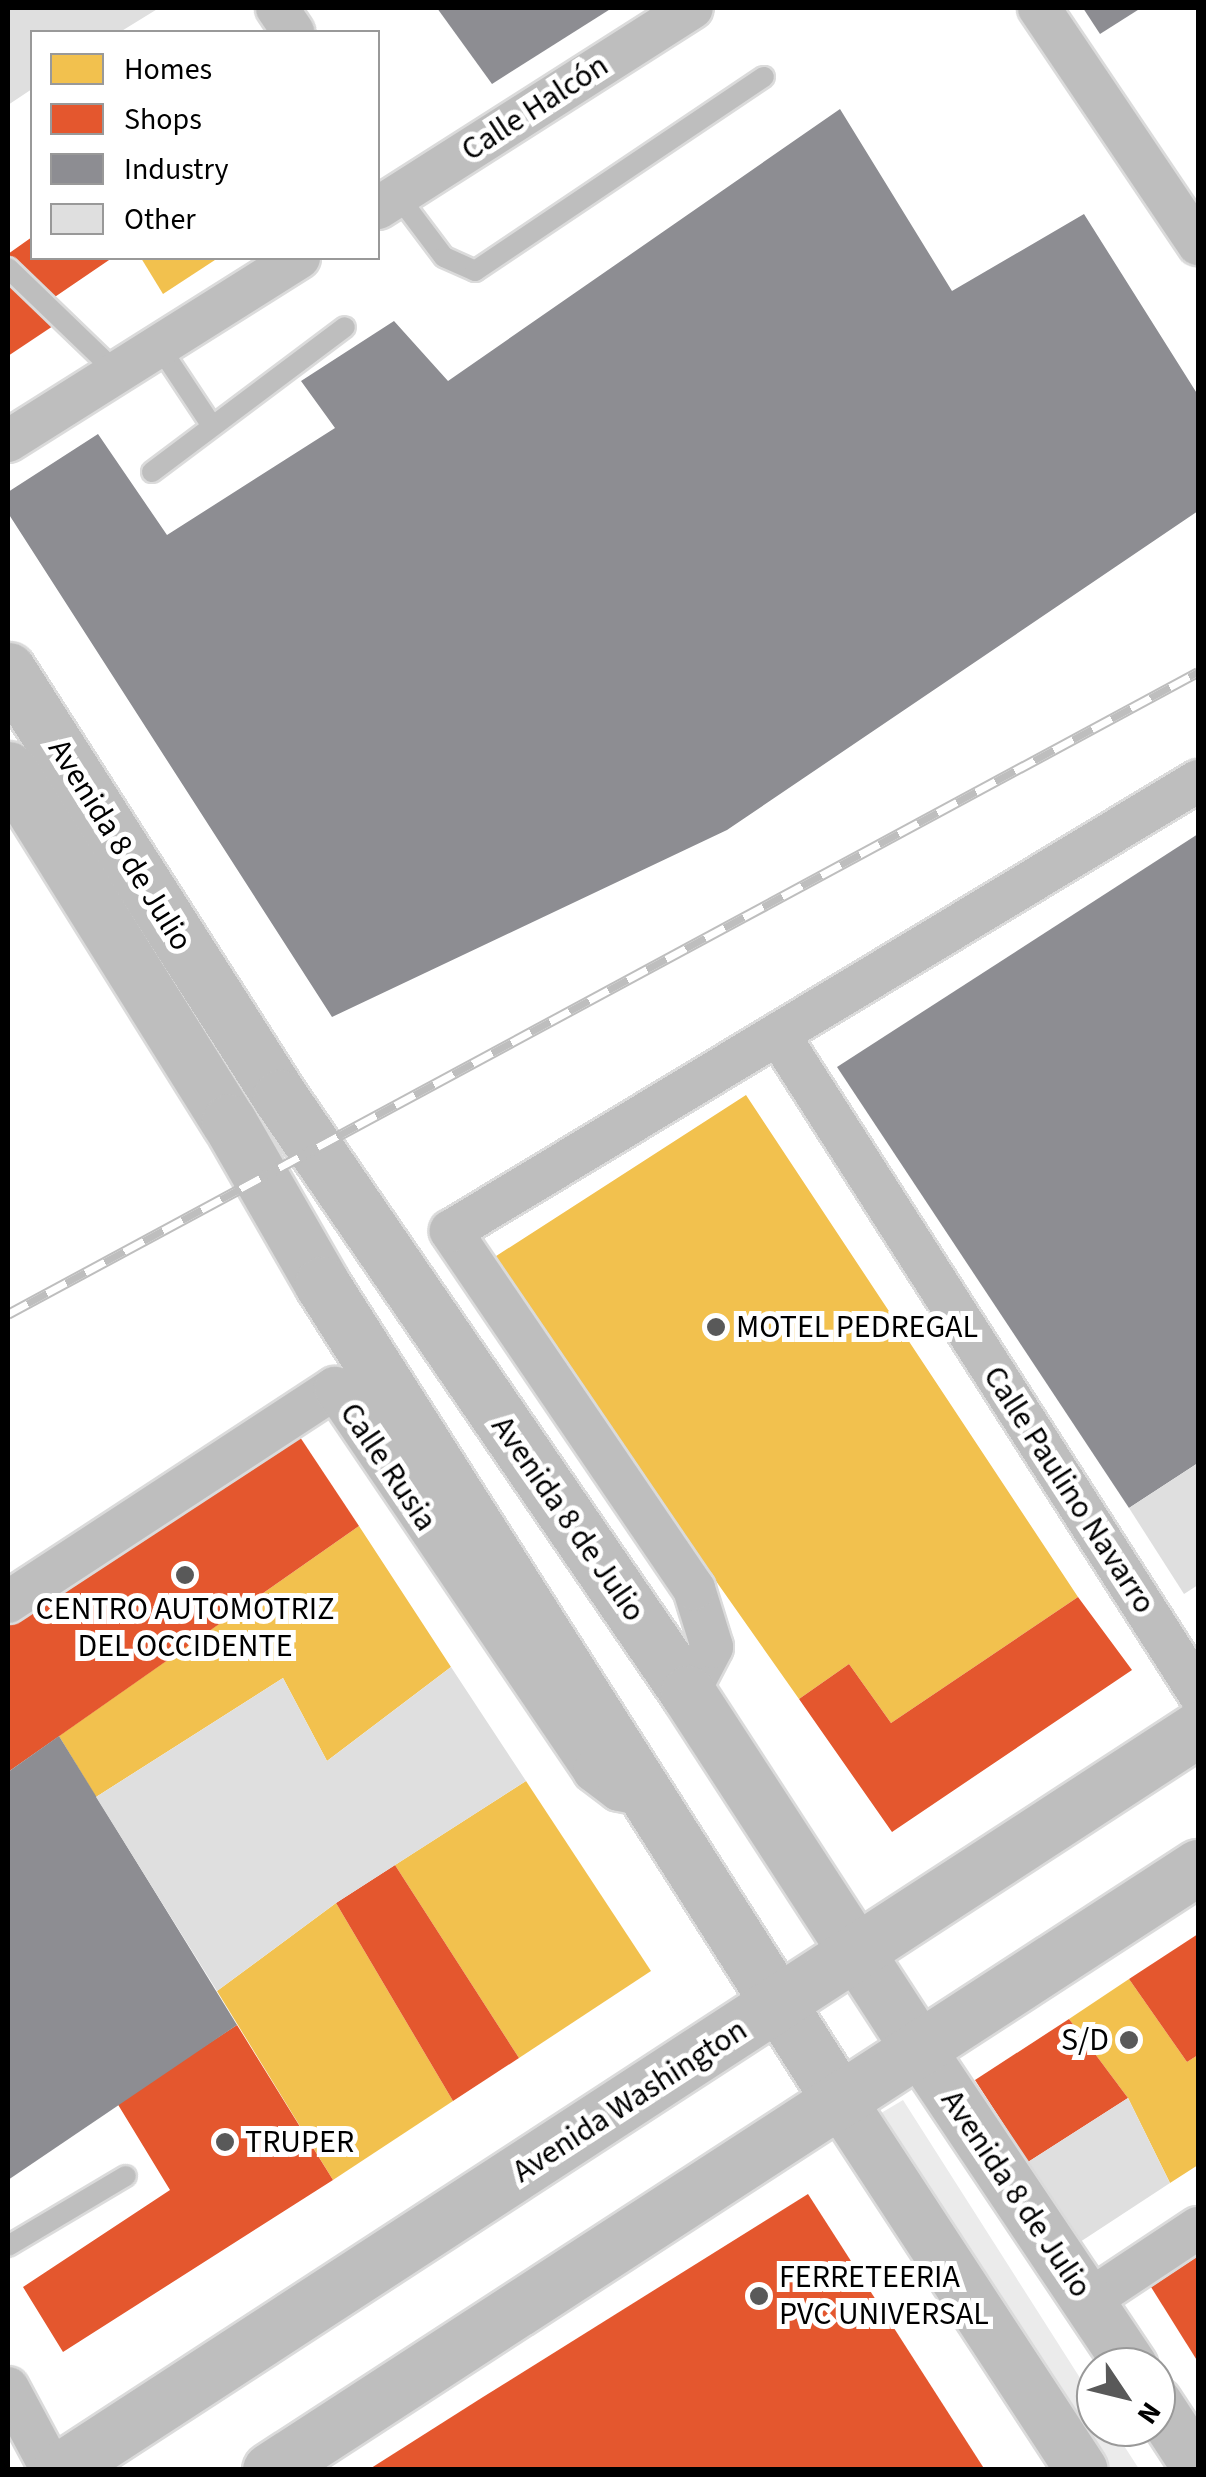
<!DOCTYPE html>
<meta charset="utf-8">
<style>
body{margin:0}
#map{position:relative;width:1206px;height:2477px;overflow:hidden;background:#fff;font-family:"Source Sans 3",sans-serif}
div>[style]{position:absolute}
[style*='--x']{left:calc(var(--x)*1px);top:calc(var(--y)*1px);width:calc(var(--w)*1px);rotate:calc(var(--a)*1deg)}
.green>*{inset:0;background:#ebebeb}
.homes>*{inset:0;background:#f2c14e}
.shops>*{inset:0;background:#e4572e}
.industry>*{inset:0;background:#8d8d92}
.building>*{inset:0;background:#dfdfdf}
.roads{filter:drop-shadow(2px 0 #dbdbdb) drop-shadow(-2px 0 #dbdbdb) drop-shadow(0 2px #dbdbdb) drop-shadow(0 -2px #dbdbdb)}
.service>*{height:20px;margin:-10px;padding:0 10px;transform-origin:10px;border-radius:10px;background:#bebebe}
.minor>*{height:42px;margin:-21px;padding:0 21px;transform-origin:21px;border-radius:21px;background:#bebebe}
.tertiary>*{height:52px;margin:-26px;padding:0 26px;transform-origin:26px;border-radius:26px;background:#bebebe}
.primary>*{height:55px;margin:-27.5px;padding:0 27.5px;transform-origin:27.5px;border-radius:27.5px;background:#bebebe}
.rail>*{height:11px;margin-top:-5.5px;transform-origin:0;background:repeating-linear-gradient(90deg,#fff 0 22px,#bebebe 0 44px);box-sizing:border-box;border-block:2px solid #bebebe}
.dots>*{width:28px;height:28px;translate:-50% -50%;box-sizing:border-box;border:5px solid #fff;border-radius:50%}
span{translate:-50% -50%;white-space:nowrap;text-align:center;line-height:1.15;-webkit-text-stroke:10px #fff;paint-order:stroke}
.street-label{font-size:32px;color:#000}
.poi-label{font-size:32px;color:#000}
.left{translate:0 -50%;text-align:left}
.right{translate:-100% -50%;text-align:right}
.frame{position:absolute;inset:0;border:10px solid #000;pointer-events:none}
.legend{position:absolute;left:30px;top:30px;width:350px;height:230px;box-sizing:border-box;background:#fff;border:2px solid #999;margin:0;padding:12px 18px;list-style:none;font-size:30px;color:#000}
.legend li{display:flex;align-items:center;gap:20px;height:50px}
.legend b{width:50px;border:2px solid #999}
.north{position:absolute;left:1076px;top:2347px;width:100px;height:100px;box-sizing:border-box;background:#fff;border:2px solid #999;border-radius:50%;rotate:125deg;font-size:28px;font-weight:700;line-height:40px;text-align:center;color:#000}
.north::after{content:'';display:block;margin:auto;width:35px;height:45px;background:#595959;clip-path:polygon(50% 0,100% 100%,50% 72%,0 100%)}
</style>
<div id="map">
<div class="green">
<i style="clip-path:polygon(903px 2100px,1096px 2403px,1096px 2427px,1112px 2427px,1139px 2469px,1102px 2469px,861px 2125px)"></i>
</div>
<div class="homes">
<i style="clip-path:polygon(141px 258px,218px 258px,163px 294px)"></i>
<i style="clip-path:polygon(746px 1095px,1078px 1597px,891px 1723px,849px 1664px,799px 1699px,490px 1260px)"></i>
<i style="clip-path:polygon(359px 1526px,451px 1667px,327px 1761px,283px 1678px,96px 1797px,59px 1736px)"></i>
<i style="clip-path:polygon(526px 1781px,651px 1971px,519px 2058px,395px 1865px)"></i>
<i style="clip-path:polygon(336px 1903px,453px 2101px,333px 2180px,217px 1991px)"></i>
<i style="clip-path:polygon(1129px 1979px,1187px 2062px,1198px 2055px,1198px 2165px,1170px 2183px,1128px 2098px,1069px 2019px)"></i>
</div>
<div class="shops">
<i style="clip-path:polygon(32px 237px,32px 258px,112px 258px,43px 305px,56px 324px,8px 356px,8px 254px)"></i>
<i style="clip-path:polygon(296px 1431px,359px 1526px,8px 1772px,8px 1623px)"></i>
<i style="clip-path:polygon(1078px 1597px,1132px 1670px,892px 1832px,799px 1699px,849px 1664px,891px 1723px)"></i>
<i style="clip-path:polygon(395px 1865px,519px 2058px,453px 2101px,336px 1903px)"></i>
<i style="clip-path:polygon(1198px 1934px,1198px 2055px,1187px 2062px,1129px 1979px)"></i>
<i style="clip-path:polygon(1069px 2019px,1128px 2098px,1028px 2162px,975px 2080px)"></i>
<i style="clip-path:polygon(237px 2025px,333px 2180px,63px 2352px,23px 2287px,170px 2190px,117px 2103px)"></i>
<i style="clip-path:polygon(808px 2194px,985px 2470px,368px 2470px,483px 2397px)"></i>
<i style="clip-path:polygon(1198px 2256px,1198px 2362px,1151px 2287px)"></i>
</div>
<div class="industry">
<i style="clip-path:polygon(437px 8px,612px 8px,492px 84px)"></i>
<i style="clip-path:polygon(1083px 8px,1141px 8px,1100px 34px)"></i>
<i style="clip-path:polygon(840px 109px,952px 291px,1084px 214px,1198px 395px,1198px 511px,727px 830px,332px 1017px,8px 513px,8px 492px,98px 434px,167px 535px,335px 428px,301px 381px,394px 321px,448px 381px)"></i>
<i style="clip-path:polygon(1198px 834px,1198px 1463px,1129px 1508px,837px 1067px)"></i>
<i style="clip-path:polygon(59px 1736px,237px 2025px,8px 2180px,8px 1772px)"></i>
</div>
<div class="building">
<i style="clip-path:polygon(8px 8px,159px 8px,120px 32px,32px 32px,32px 89px,8px 105px)"></i>
<i style="clip-path:polygon(1198px 1463px,1198px 1585px,1184px 1594px,1129px 1508px)"></i>
<i style="clip-path:polygon(451px 1667px,526px 1781px,336px 1903px,217px 1991px,96px 1797px,283px 1678px,327px 1761px)"></i>
<i style="clip-path:polygon(1128px 2098px,1170px 2183px,1080px 2242px,1028px 2162px)"></i>
</div>
<div class="roads">
<div class="service">
<i style="--x:398;--y:196;--w:76;--a:53"></i>
<i style="--x:444;--y:257;--w:34;--a:24"></i>
<i style="--x:475;--y:271;--w:348;--a:-33.9"></i>
<i style="--x:8;--y:268;--w:151;--a:43.9"></i>
<i style="--x:159;--y:346;--w:96;--a:56.5"></i>
<i style="--x:152;--y:472;--w:241;--a:-36.9"></i>
<i style="--x:8;--y:2246;--w:137;--a:-30.7"></i>
</div>
<div class="minor">
<i style="--x:277;--y:8;--w:29;--a:56"></i>
<i style="--x:1039;--y:8;--w:285;--a:56"></i>
<i style="--x:378;--y:208;--w:372;--a:-32.5"></i>
<i style="--x:8;--y:441;--w:344;--a:-32.2"></i>
<i style="--x:778;--y:1034;--w:781;--a:57.45"></i>
<i style="--x:8;--y:1602;--w:391;--a:-33.2"></i>
<i style="--x:335;--y:1388;--w:462;--a:55.9"></i>
<i style="--x:594;--y:1771;--w:31;--a:37"></i>
<i style="--x:619;--y:1790;--w:26;--a:11"></i>
<i style="--x:688;--y:1693;--w:52;--a:-62.4"></i>
<i style="--x:712;--y:1647;--w:61;--a:-107.2"></i>
<i style="--x:694;--y:1589;--w:433;--a:-124.2"></i>
<i style="--x:451;--y:1231;--w:872;--a:-31.07"></i>
<i style="--x:1088;--y:2301;--w:132;--a:-33.6"></i>
<i style="--x:8;--y:2388;--w:93;--a:61.8"></i>
</div>
<div class="tertiary">
<i style="--x:919;--y:2049;--w:383;--a:56.2"></i>
<i style="--x:839;--y:2099;--w:443;--a:56.8"></i>
<i style="--x:1156;--y:2403;--w:77;--a:56.7"></i>
</div>
<div class="primary">
<i style="--x:8;--y:670;--w:506;--a:57.5"></i>
<i style="--x:280;--y:1097;--w:722;--a:55.61"></i>
<i style="--x:688;--y:1693;--w:424;--a:57"></i>
<i style="--x:8;--y:769;--w:416;--a:58"></i>
<i style="--x:229;--y:1122;--w:187;--a:60.1"></i>
<i style="--x:322;--y:1284;--w:965;--a:57.61"></i>
<i style="--x:60;--y:2470;--w:1358;--a:-33.07"></i>
<i style="--x:270;--y:2470;--w:1107;--a:-33.02"></i>
</div>
</div>
<div class="rail">
<i style="--x:8;--y:1314;--w:1352;--a:-28.35"></i>
</div>
<div class="dots">
<i style="left:716px;top:1327px;background:#595959"></i>
<i style="left:185px;top:1575px;background:#595959"></i>
<i style="left:1129px;top:2040px;background:#595959"></i>
<i style="left:225px;top:2142px;background:#595959"></i>
<i style="left:759px;top:2296px;background:#595959"></i>
</div>
<div class="street-label">
<span style="left:535px;top:108px;rotate:-33deg">Calle Halcón</span>
<span style="left:120px;top:845px;rotate:58deg">Avenida 8 de Julio</span>
<span style="left:388px;top:1467px;rotate:56deg">Calle Rusia</span>
<span style="left:1069px;top:1490px;rotate:57deg">Calle Paulino Navarro</span>
<span style="left:568px;top:1519px;rotate:55deg">Avenida 8 de Julio</span>
<span style="left:630px;top:2101px;rotate:-33deg">Avenida Washington</span>
<span style="left:1016px;top:2194px;rotate:56deg">Avenida 8 de Julio</span>
</div>
<div class="poi-label">
<span class="left" style="left:736px;top:1327px">MOTEL PEDREGAL</span>
<span style="left:185px;top:1628px">CENTRO AUTOMOTRIZ<br>DEL OCCIDENTE</span>
<span class="right" style="left:1109px;top:2040px">S/D</span>
<span class="left" style="left:245px;top:2142px">TRUPER</span>
<span class="left" style="left:779px;top:2296px">FERRETEERIA<br>PVC UNIVERSAL</span>
</div>
<div class="frame"></div>
<ul class="legend">
<li><b style="height:28px;background:#f2c14e"></b>Homes</li>
<li><b style="height:28px;background:#e4572e"></b>Shops</li>
<li><b style="height:28px;background:#8d8d92"></b>Industry</li>
<li><b style="height:28px;background:#dfdfdf"></b>Other</li>
</ul>
<div class="north">N</div>
</div>
